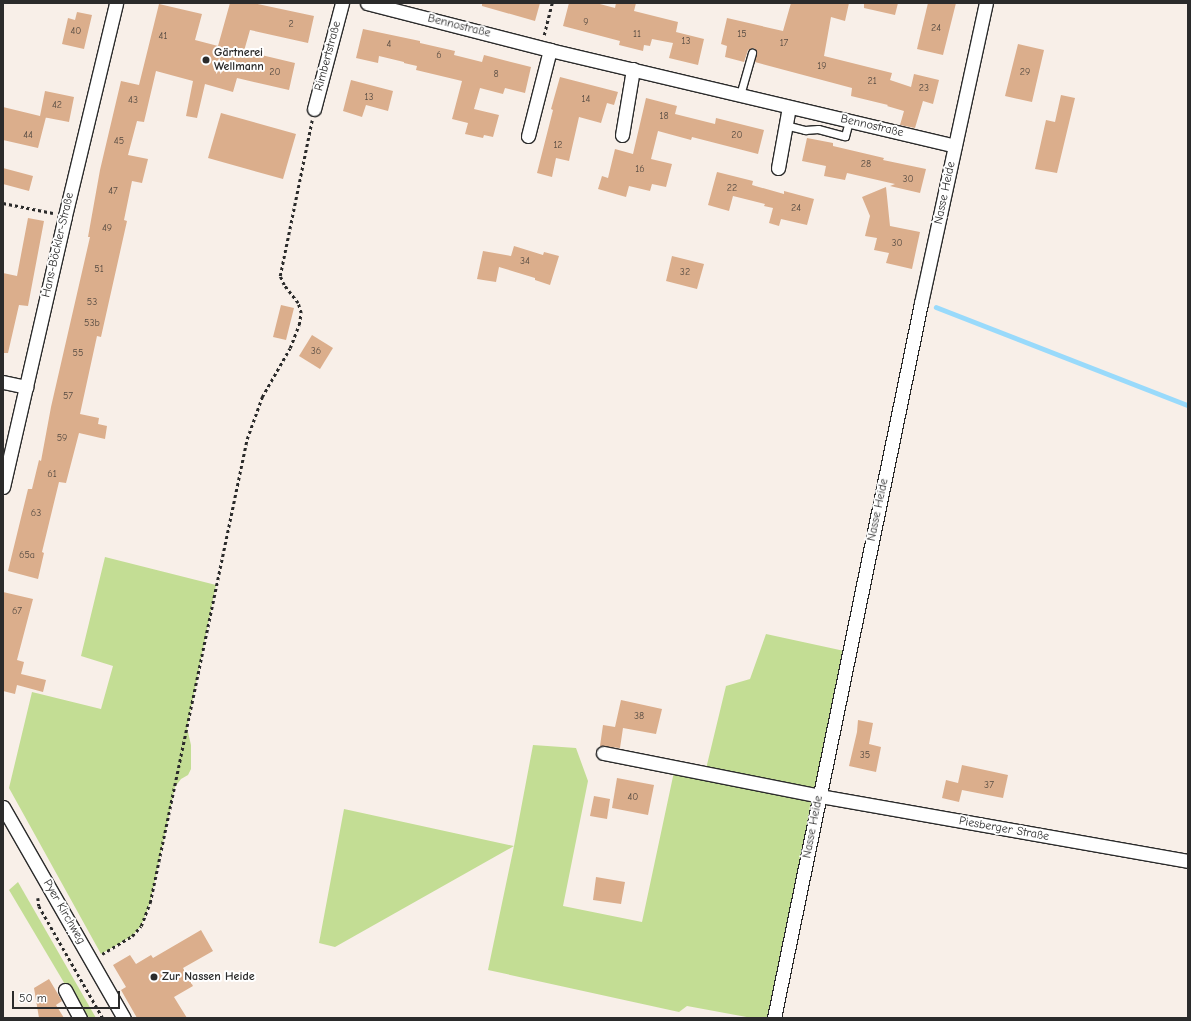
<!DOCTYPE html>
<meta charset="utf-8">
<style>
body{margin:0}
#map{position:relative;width:1191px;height:1021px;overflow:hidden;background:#f8efe8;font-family:"Comic Neue",sans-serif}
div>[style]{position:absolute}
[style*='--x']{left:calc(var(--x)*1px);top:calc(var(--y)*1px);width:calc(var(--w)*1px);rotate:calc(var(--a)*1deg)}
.green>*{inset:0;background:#c3dd94}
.stream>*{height:4.5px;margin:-2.25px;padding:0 2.25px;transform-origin:2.25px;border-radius:2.25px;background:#99dafb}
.building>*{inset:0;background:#dbae8c}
.path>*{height:2.5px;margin-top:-1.25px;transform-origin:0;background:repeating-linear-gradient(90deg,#2b2b2b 0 3px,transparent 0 6px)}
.roads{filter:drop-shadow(1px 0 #2b2b2b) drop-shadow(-1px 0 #2b2b2b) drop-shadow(0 1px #2b2b2b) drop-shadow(0 -1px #2b2b2b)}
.service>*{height:7px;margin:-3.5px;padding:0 3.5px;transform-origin:3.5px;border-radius:3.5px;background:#fff}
.minor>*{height:13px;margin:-6.5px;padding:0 6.5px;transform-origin:6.5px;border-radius:6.5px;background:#fff}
.dots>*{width:11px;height:11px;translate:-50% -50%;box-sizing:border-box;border:2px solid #fff;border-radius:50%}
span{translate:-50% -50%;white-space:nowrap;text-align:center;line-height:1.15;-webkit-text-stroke:4px #fff;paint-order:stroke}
.number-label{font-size:10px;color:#574c43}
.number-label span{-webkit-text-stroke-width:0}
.street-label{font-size:12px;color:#2b2b2b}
.poi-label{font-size:12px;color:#2b2b2b;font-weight:700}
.left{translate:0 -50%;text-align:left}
.frame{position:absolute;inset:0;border:4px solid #2b2b2b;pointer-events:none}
.scale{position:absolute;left:12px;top:991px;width:108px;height:18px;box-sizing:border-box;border:2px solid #2b2b2b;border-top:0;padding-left:5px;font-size:12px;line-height:14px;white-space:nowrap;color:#2b2b2b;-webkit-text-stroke:3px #fff;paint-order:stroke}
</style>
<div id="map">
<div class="green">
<i style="clip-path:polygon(105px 557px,216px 585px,187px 728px,191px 745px,191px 769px,188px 775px,181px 779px,175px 787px,150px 903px,141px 926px,132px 936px,101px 954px,9px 788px,32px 692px,101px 709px,113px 666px,81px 656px)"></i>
<i style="clip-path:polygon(766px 634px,849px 652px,774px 1018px,752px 1018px,687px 1006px,679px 1012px,488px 970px,514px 846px,335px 947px,319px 943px,344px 809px,514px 846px,533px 745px,576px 748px,588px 781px,563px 906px,642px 922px,675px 767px,705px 773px,726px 686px,750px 679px)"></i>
<i style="clip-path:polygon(18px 882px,96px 1018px,85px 1018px,9px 890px)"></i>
</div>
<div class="stream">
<i style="--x:936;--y:307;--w:270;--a:21.3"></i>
</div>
<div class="building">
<i style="clip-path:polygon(230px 3px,253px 3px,314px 16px,308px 43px,250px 30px,244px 51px,295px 63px,289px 90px,237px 78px,233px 92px,205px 84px,197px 118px,186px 116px,193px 81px,156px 71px,144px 122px,137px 121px,128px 155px,148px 159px,142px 183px,132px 181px,124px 220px,127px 221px,101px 337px,97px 336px,80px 414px,99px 418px,98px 424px,107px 426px,105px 439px,79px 433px,66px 483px,59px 482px,42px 552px,44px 553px,38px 579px,8px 571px,28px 489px,32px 489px,39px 460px,41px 461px,51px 407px,90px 237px,88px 237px,100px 170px,121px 81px,139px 85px,159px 4px,202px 14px,195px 40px,218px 46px)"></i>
<i style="clip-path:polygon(482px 3px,540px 3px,535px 21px,482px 6px)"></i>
<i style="clip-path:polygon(569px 3px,596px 3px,615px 8px,616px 3px,636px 3px,634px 11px,678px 22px,676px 32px,704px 39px,698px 65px,669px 58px,673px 43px,652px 39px,650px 46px,644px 45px,643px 51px,619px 45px,620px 41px,563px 26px)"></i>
<i style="clip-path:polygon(791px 3px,849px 3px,845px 21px,831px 17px,824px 56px,892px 73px,890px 80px,911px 87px,914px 74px,939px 80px,933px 104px,923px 101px,915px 128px,900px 125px,904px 111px,887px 106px,888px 105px,851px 96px,852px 88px,755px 62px,757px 52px,754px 48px,748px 50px,744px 62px,725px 57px,727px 46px,721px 44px,727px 18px,783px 31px)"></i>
<i style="clip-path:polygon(864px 3px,898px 3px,895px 15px,864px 8px)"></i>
<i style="clip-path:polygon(928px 3px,956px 3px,943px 55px,917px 49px)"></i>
<i style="clip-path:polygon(77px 12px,92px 15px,84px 49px,62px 44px,68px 18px,75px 20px)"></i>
<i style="clip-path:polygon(363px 29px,420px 41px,420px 43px,455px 51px,454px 55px,482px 62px,484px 55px,531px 67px,525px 93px,505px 88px,503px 94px,480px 88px,474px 109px,499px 115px,493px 137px,484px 135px,483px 138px,465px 134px,468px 123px,452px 119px,462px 81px,416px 70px,417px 66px,404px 63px,404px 62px,379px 56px,378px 63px,356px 58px)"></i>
<i style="clip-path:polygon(1018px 44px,1044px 50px,1032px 102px,1005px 96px)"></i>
<i style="clip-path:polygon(560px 77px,618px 92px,614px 105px,607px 103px,601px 123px,579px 117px,569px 161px,556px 158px,552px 177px,537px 173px,553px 110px,551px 109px)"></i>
<i style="clip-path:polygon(351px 80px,393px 91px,388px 111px,366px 105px,362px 117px,343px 111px)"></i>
<i style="clip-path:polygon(45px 91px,74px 97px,69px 122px,43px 117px,46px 117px,38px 148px,3px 140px,3px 107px,40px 116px)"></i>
<i style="clip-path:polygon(1061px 95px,1075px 98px,1057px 173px,1035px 169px,1046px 120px,1055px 122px)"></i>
<i style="clip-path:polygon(646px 98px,677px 106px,675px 114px,715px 124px,716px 118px,764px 130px,758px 154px,692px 137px,691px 140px,658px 131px,651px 159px,672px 164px,666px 187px,652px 184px,650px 191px,629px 186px,626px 197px,598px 189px,602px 176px,608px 178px,615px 149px,633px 154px)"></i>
<i style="clip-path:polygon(221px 113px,296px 134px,283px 179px,208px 158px)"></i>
<i style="clip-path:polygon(807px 138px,833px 143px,833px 146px,884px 158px,883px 160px,926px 169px,920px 193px,890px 186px,895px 184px,847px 173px,845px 180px,824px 176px,826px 166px,802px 161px)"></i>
<i style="clip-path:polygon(3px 168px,33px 176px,29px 191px,3px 184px)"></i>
<i style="clip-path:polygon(717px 172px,753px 181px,752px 185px,784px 194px,784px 191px,814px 199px,807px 225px,781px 219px,779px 226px,769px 223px,773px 208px,764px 206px,765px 204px,733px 196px,729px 211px,708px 205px)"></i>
<i style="clip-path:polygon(886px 187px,890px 226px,920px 232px,912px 269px,886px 263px,889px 253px,874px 250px,877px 238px,865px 236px,870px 216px,862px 197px)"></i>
<i style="clip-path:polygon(28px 218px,44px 221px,28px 306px,19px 305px,8px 353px,3px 353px,3px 273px,17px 276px)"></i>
<i style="clip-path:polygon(514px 246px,543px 255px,544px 252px,559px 256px,550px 285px,535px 280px,535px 278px,499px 267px,496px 282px,477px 279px,483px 251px,511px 256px)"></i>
<i style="clip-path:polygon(672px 256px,704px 264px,697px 289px,666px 281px)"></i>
<i style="clip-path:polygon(281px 305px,294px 308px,286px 340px,273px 337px)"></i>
<i style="clip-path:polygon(312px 335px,333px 348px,320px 369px,299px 356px)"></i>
<i style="clip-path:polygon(3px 592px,33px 599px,17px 660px,24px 662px,21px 674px,46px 680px,43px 692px,17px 685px,15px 694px,3px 691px)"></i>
<i style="clip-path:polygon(621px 700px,662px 709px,656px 734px,623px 728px,620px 748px,600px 746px,603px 725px,615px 727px)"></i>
<i style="clip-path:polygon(858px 720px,873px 723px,869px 744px,881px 747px,876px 772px,849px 766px,857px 732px)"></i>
<i style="clip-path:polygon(962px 765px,1008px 775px,1003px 798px,962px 790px,959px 802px,942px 798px,946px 780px,958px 783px)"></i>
<i style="clip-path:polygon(617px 778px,654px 785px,648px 815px,612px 808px)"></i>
<i style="clip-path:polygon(594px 796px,610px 799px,607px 819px,590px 816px)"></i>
<i style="clip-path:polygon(596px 877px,625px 882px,621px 904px,593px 900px)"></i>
<i style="clip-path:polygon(201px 930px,213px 951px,183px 968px,193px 986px,174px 997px,187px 1018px,137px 1018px,121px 990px,126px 987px,113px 965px,130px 955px,136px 964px,151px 955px,153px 958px)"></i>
<i style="clip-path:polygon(49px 979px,62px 1001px,56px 1005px,64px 1018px,39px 1018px,34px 988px)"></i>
</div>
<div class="path">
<i style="--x:544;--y:35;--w:33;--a:-76"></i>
<i style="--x:3;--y:203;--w:51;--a:11.3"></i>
<i style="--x:38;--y:898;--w:8;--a:83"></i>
<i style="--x:39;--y:906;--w:129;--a:60.3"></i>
<i style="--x:102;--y:954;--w:35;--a:-31"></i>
<i style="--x:132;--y:936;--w:13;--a:-48"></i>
<i style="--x:141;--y:926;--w:25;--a:-69"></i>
<i style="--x:150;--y:903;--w:474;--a:-78.2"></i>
<i style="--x:247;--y:439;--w:45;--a:-70.3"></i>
<i style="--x:262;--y:397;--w:56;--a:-60.3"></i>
<i style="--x:290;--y:348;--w:25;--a:-69"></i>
<i style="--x:299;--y:325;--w:12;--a:-81"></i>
<i style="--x:301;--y:313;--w:10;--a:-107"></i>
<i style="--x:298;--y:303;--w:23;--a:-128"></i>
<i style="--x:284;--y:285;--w:10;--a:-114"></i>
<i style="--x:280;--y:276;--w:159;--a:-78.4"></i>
</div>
<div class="roads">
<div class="service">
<i style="--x:740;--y:95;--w:44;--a:-74.1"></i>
<i style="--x:785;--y:125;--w:21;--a:14"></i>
<i style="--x:805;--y:130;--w:13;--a:-4"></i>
<i style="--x:818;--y:129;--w:28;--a:15"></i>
<i style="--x:845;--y:136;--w:16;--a:-75"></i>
</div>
<div class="minor">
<i style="--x:367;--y:3;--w:189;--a:14.4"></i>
<i style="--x:550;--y:50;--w:416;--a:13.3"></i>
<i style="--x:314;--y:109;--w:110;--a:-75.2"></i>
<i style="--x:622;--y:135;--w:67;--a:-80.5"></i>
<i style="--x:528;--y:136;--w:89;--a:-75.7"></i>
<i style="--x:778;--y:168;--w:62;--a:-79.8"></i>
<i style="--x:3;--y:382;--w:24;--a:12"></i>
<i style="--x:3;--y:487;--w:278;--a:-77.1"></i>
<i style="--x:65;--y:216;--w:219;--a:-76.5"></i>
<i style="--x:603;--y:753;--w:221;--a:11.2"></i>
<i style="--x:820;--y:796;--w:374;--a:10"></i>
<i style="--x:3;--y:807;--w:243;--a:60.2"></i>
<i style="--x:65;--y:990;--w:32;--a:62"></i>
<i style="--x:774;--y:1018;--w:730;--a:-78.38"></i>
<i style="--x:921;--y:303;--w:307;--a:-77.8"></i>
</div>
</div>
<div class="dots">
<i style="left:206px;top:60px;background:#2b2b2b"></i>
<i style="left:154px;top:977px;background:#2b2b2b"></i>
</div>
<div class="number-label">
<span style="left:586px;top:23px">9</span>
<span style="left:291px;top:25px">2</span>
<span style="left:936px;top:29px">24</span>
<span style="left:76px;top:32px">40</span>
<span style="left:637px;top:35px">11</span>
<span style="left:742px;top:35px">15</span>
<span style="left:163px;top:37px">41</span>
<span style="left:686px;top:42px">13</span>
<span style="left:784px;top:44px">17</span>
<span style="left:389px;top:45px">4</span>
<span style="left:439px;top:56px">6</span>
<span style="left:822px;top:67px">19</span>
<span style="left:275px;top:73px">20</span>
<span style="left:1025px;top:73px">29</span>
<span style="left:496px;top:75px">8</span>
<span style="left:872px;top:82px">21</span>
<span style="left:924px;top:89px">23</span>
<span style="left:369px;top:98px">13</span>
<span style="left:586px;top:100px">14</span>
<span style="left:133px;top:101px">43</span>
<span style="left:57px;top:106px">42</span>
<span style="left:664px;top:117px">18</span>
<span style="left:28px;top:136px">44</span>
<span style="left:737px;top:136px">20</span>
<span style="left:119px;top:142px">45</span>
<span style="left:558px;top:146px">12</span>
<span style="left:866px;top:165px">28</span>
<span style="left:640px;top:170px">16</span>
<span style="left:908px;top:180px">30</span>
<span style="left:732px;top:189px">22</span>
<span style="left:113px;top:192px">47</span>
<span style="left:796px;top:209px">24</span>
<span style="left:107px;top:229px">49</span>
<span style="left:897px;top:244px">30</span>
<span style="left:525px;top:262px">34</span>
<span style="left:99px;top:270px">51</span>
<span style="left:685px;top:273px">32</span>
<span style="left:92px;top:303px">53</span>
<span style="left:92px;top:324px">53b</span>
<span style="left:316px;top:352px">36</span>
<span style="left:78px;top:354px">55</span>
<span style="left:68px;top:397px">57</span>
<span style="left:62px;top:439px">59</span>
<span style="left:52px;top:475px">61</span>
<span style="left:36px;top:514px">63</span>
<span style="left:27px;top:556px">65a</span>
<span style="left:17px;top:612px">67</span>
<span style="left:639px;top:717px">38</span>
<span style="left:865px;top:756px">35</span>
<span style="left:989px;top:786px">37</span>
<span style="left:633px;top:798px">40</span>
</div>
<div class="street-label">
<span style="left:459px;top:26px;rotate:14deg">Bennostraße</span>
<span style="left:328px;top:56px;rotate:-75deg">Rimbertstraße</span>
<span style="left:872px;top:126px;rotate:13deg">Bennostraße</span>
<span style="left:945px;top:193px;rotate:-78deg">Nasse Heide</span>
<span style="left:58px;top:245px;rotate:-77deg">Hans-Böckler-Straße</span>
<span style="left:878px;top:510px;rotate:-78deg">Nasse Heide</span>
<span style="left:813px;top:827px;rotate:-79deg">Nasse Heide</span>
<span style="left:1004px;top:829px;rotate:10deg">Piesberger Straße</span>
<span style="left:64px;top:912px;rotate:60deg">Pyer Kirchweg</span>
</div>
<div class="poi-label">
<span class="left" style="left:214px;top:60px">Gärtnerei<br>Wellmann</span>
<span class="left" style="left:162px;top:977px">Zur Nassen Heide</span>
</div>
<div class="frame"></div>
<div class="scale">50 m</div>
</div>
